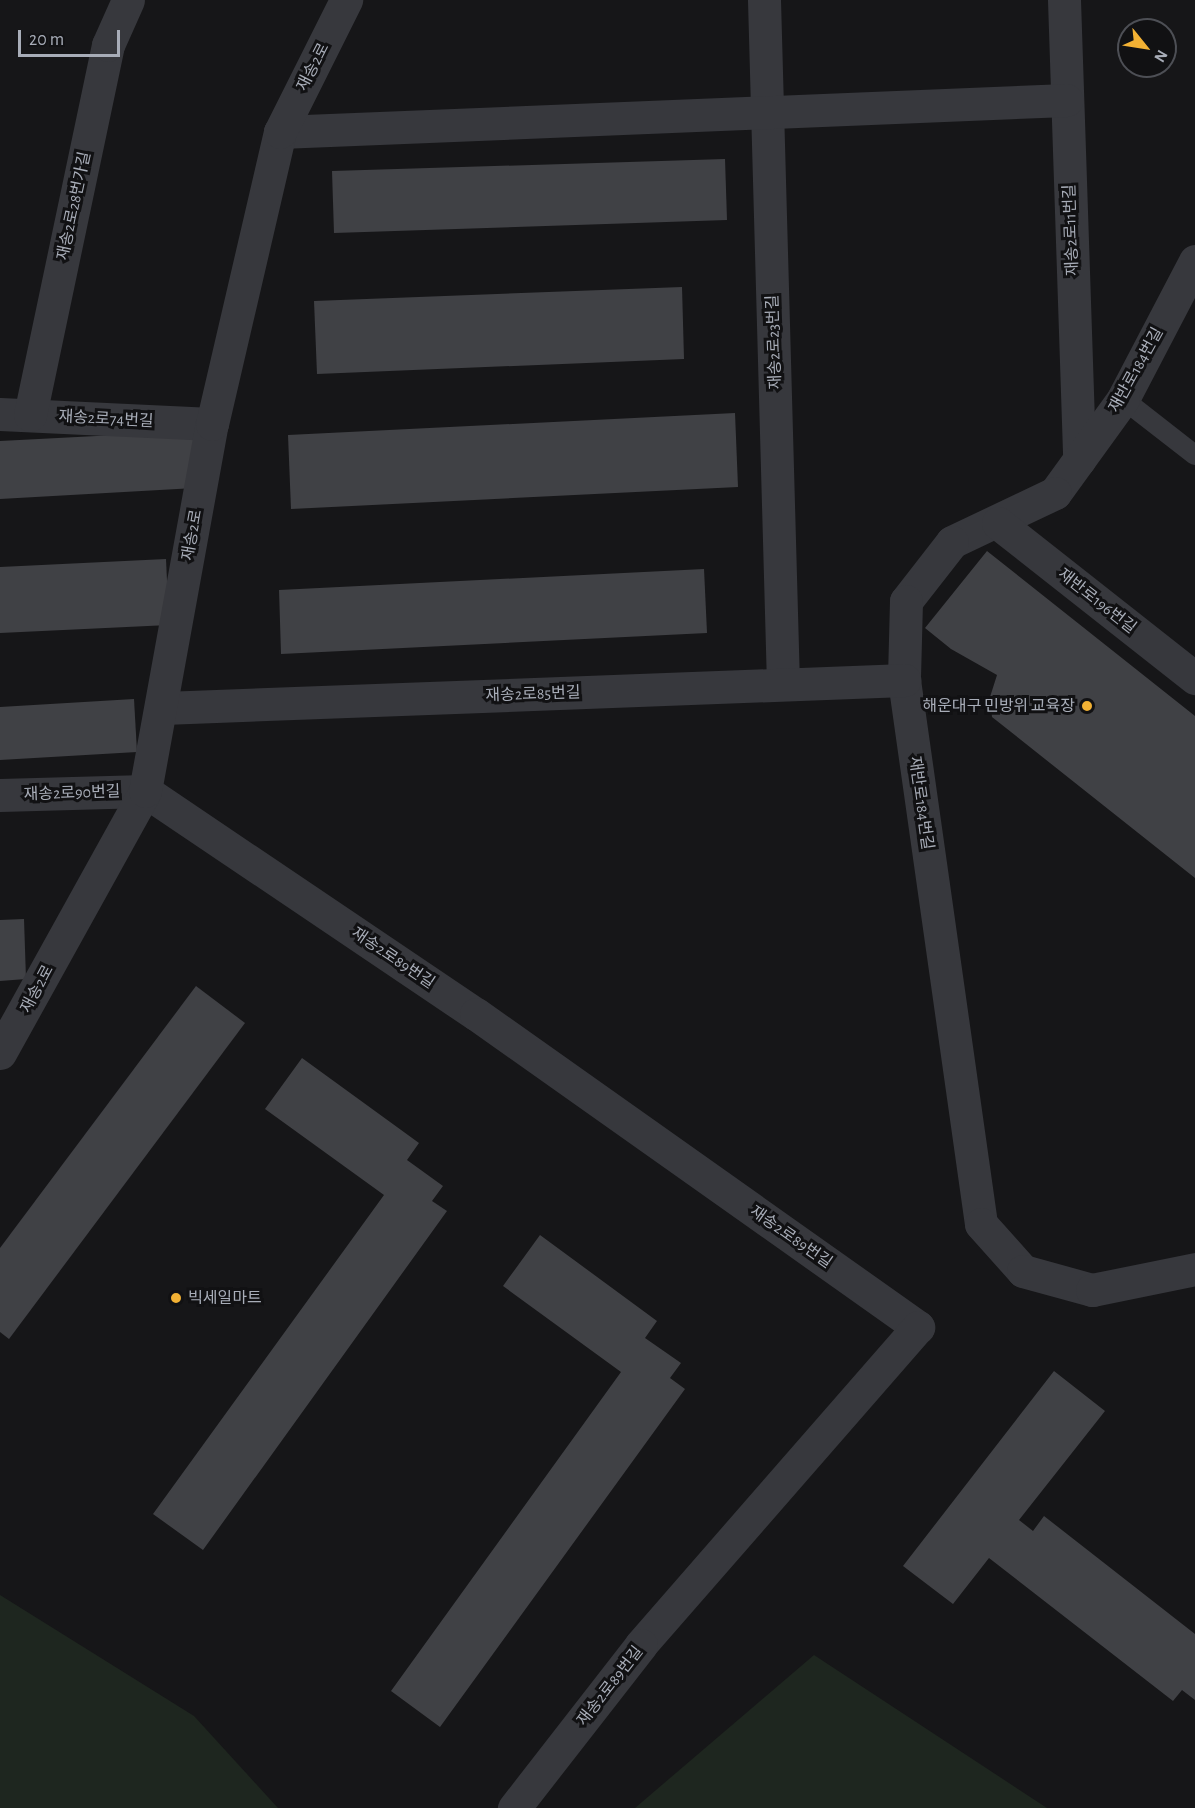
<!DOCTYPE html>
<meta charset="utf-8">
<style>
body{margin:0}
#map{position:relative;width:1195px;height:1808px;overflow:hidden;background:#161618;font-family:"Alegreya Sans","Noto Sans KR",sans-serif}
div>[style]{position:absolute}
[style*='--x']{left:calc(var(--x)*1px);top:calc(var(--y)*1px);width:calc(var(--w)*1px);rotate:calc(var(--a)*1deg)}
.green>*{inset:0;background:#1e261f}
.building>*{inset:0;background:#404145}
.service>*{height:20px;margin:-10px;padding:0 10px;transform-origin:10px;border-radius:10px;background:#37383d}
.minor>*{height:33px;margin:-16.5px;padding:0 16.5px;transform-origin:16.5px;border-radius:16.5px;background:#37383d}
.dots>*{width:16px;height:16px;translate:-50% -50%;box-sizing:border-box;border:3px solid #111113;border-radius:50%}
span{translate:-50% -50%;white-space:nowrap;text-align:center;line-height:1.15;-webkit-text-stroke:6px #111113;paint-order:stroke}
.street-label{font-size:16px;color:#a8adb8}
.poi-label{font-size:16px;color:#a8adb8}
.right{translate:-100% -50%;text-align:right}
.left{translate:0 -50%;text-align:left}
.north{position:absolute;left:1117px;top:18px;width:60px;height:60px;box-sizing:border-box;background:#111113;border:2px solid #4d4f55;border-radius:50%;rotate:120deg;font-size:16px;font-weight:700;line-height:24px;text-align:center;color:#a8adb8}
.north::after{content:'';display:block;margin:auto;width:21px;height:27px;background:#f2b134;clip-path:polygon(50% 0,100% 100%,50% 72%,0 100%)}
.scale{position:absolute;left:18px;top:30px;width:102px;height:27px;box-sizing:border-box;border:3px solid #a8adb8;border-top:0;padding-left:8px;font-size:18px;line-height:21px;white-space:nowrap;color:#a8adb8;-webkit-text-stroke:4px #111113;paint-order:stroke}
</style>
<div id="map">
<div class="green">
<i style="clip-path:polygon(0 1595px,194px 1716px,278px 1808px,0 1808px)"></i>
<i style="clip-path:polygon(814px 1655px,1047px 1808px,635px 1808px)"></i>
</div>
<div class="building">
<i style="clip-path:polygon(725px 159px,727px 220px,334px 233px,332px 171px)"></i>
<i style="clip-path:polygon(682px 287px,684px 359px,317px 374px,314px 301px)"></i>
<i style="clip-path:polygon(735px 413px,738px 487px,291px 509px,288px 435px)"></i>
<i style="clip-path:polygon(193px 431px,195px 488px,0 499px,0 441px)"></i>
<i style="clip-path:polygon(987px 551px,1195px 716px,1195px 878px,992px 717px,990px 697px,997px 675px,951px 649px,925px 628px)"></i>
<i style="clip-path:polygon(166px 559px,169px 625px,0 633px,0 567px)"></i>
<i style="clip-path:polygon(704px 569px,707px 633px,281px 654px,279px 590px)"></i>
<i style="clip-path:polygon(134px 699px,137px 752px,0 760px,0 707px)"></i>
<i style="clip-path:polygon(24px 919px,26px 979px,0 981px,0 920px)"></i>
<i style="clip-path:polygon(196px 986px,245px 1023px,9px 1339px,0 1332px,0 1248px)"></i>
<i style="clip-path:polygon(302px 1058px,419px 1143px,407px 1160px,443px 1186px,432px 1201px,447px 1211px,203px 1550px,153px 1514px,384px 1195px,265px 1109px)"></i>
<i style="clip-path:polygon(540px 1235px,657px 1321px,645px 1338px,681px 1363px,670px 1378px,685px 1389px,440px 1727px,391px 1691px,621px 1372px,503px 1286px)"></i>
<i style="clip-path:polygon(1054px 1371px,1105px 1411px,1019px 1520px,1033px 1531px,1044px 1516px,1195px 1634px,1195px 1700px,1182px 1690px,1173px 1701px,989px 1558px,953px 1604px,903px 1566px)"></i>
</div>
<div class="service">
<i style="--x:1123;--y:399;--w:91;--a:37.9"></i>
</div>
<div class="minor">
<i style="--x:764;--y:0;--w:684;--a:88.41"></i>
<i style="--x:1064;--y:0;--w:460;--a:88.1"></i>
<i style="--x:280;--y:132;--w:787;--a:-2.33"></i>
<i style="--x:1195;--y:261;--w:156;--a:117.6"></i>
<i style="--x:1123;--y:399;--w:116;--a:125.9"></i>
<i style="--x:1055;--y:493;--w:114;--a:154.6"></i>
<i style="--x:952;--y:542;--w:75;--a:127.9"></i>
<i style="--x:906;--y:601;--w:79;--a:91.5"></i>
<i style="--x:904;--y:680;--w:549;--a:81.94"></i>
<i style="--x:981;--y:1224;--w:63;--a:48.2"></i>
<i style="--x:1023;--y:1271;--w:72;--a:15.4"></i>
<i style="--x:1092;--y:1290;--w:105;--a:-11.5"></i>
<i style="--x:0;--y:414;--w:212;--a:2.7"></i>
<i style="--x:30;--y:415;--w:378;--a:-78.1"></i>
<i style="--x:108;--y:45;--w:49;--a:-66"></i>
<i style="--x:998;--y:523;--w:251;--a:38.2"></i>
<i style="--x:163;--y:708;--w:742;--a:-2.16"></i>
<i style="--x:0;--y:795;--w:145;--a:-1.6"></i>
<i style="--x:145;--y:791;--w:399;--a:34"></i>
<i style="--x:476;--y:1014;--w:542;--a:35.3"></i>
<i style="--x:918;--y:1327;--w:422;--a:131.1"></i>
<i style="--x:641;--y:1645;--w:207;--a:127.9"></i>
<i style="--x:0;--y:1053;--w:299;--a:-61"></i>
<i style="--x:145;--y:791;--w:373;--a:-79.7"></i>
<i style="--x:212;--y:424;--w:300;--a:-76.9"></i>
<i style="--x:280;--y:132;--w:148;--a:-63.4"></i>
</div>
<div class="dots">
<i style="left:1087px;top:706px;background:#f2b134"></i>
<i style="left:176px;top:1298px;background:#f2b134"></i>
</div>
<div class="street-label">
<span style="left:313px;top:67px;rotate:-63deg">재송2로</span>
<span style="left:74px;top:206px;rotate:-78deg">재송2로28번가길</span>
<span style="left:1071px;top:230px;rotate:-92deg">재송2로11번길</span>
<span style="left:774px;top:342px;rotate:-92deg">재송2로23번길</span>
<span style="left:1136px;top:370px;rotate:-61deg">재반로184번길</span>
<span style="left:106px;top:419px;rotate:3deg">재송2로74번길</span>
<span style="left:192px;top:535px;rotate:-80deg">재송2로</span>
<span style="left:1097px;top:601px;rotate:38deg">재반로196번길</span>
<span style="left:533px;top:694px;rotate:-2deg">재송2로85번길</span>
<span style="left:72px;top:793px;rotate:-2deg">재송2로90번길</span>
<span style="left:921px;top:803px;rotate:82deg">재반로184번길</span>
<span style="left:393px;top:958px;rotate:34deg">재송2로89번길</span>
<span style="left:37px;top:989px;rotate:-62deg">재송2로</span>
<span style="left:791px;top:1237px;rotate:35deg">재송2로89번길</span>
<span style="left:610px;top:1686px;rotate:-52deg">재송2로89번길</span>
</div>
<div class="poi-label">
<span class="right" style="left:1075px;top:706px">해운대구 민방위 교육장</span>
<span class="left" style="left:188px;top:1298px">빅세일마트</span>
</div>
<div class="north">N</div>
<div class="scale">20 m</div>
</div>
